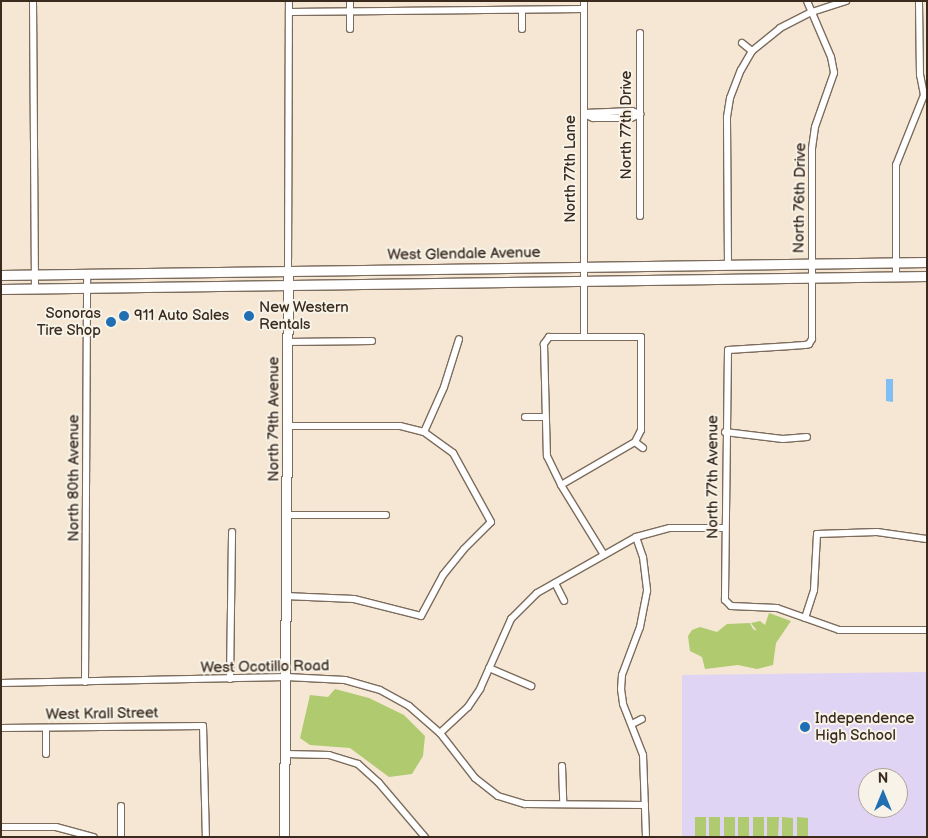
<!DOCTYPE html>
<style>
body{margin:0}
#map{position:relative;width:928px;height:838px;overflow:hidden;background:#f5e7d3;font-family:"Balsamiq Sans",sans-serif}
div>[style]{position:absolute}
[style*='--x']{left:calc(var(--x)*1px);top:calc(var(--y)*1px);width:calc(var(--w)*1px);rotate:calc(var(--a)*1deg)}
.built>*{inset:0;background:#e0d4f4}
.green>*{inset:0;background:#b0ca70}
.water>*{inset:0;background:#80bef3}
.roads{filter:drop-shadow(1px 0 #7c6c5d) drop-shadow(-1px 0 #7c6c5d) drop-shadow(0 1px #7c6c5d) drop-shadow(0 -1px #7c6c5d)}
.street>*{height:6px;margin:-3px;padding:0 3px;transform-origin:3px;border-radius:3px;background:#fff}
.secondary>*{height:9px;margin:-4.5px;padding:0 4.5px;transform-origin:4.5px;border-radius:4.5px;background:#fff}
.dots>*{width:14px;height:14px;translate:-50% -50%;box-sizing:border-box;border:2px solid #f7f3e8;border-radius:50%}
span{translate:-50% -50%;white-space:nowrap;text-align:center;line-height:1.15;-webkit-text-stroke:4px #f7f3e8;paint-order:stroke}
.street-label{font-size:15px;color:#3b2a1e}
.poi-label{font-size:15px;color:#3b2a1e}
.left{translate:0 -50%;text-align:left}
.right{translate:-100% -50%;text-align:right}
.frame{position:absolute;inset:0;border:2px solid #3b2a1e;pointer-events:none}
.north{position:absolute;left:858px;top:768px;width:50px;height:50px;box-sizing:border-box;background:#f7f3e8;border:1px solid #aca397;border-radius:50%;rotate:0deg;font-size:14px;font-weight:700;line-height:20px;text-align:center;color:#3b2a1e}
.north::after{content:'';display:block;margin:auto;width:18px;height:22px;background:#1f6fb2;clip-path:polygon(50% 0,100% 100%,50% 72%,0 100%)}
</style>
<div id="map">
<div class="built">
<i style="clip-path:polygon(evenodd,927px 672px,927px 837px,682px 837px,682px 675px,927px 672px,868px 778px,898px 778px,898px 808px,868px 808px,868px 778px)"></i>
</div>
<div class="green">
<i style="clip-path:polygon(769px 613px,791px 621px,776px 643px,773px 665px,757px 669px,738px 665px,705px 669px,702px 657px,690px 651px,688px 636px,692px 630px,700px 627px,717px 632px,727px 624px,750px 623px,753px 629px,757px 631px,751px 623px,760px 621px,765px 625px)"></i>
<i style="clip-path:polygon(335px 689px,369px 698px,404px 715px,425px 736px,423px 756px,412px 774px,389px 777px,350px 748px,310px 745px,300px 738px,310px 695px,328px 697px)"></i>
<i style="clip-path:polygon(695px 817px,706px 817px,706px 837px,695px 837px)"></i>
<i style="clip-path:polygon(709px 817px,720px 817px,720px 837px,709px 837px)"></i>
<i style="clip-path:polygon(724px 817px,735px 817px,735px 837px,724px 837px)"></i>
<i style="clip-path:polygon(738px 817px,749px 817px,749px 837px,738px 837px)"></i>
<i style="clip-path:polygon(753px 817px,764px 817px,764px 837px,753px 837px)"></i>
<i style="clip-path:polygon(767px 817px,779px 817px,778px 837px,767px 837px)"></i>
<i style="clip-path:polygon(782px 817px,793px 818px,793px 837px,782px 837px)"></i>
<i style="clip-path:polygon(797px 817px,808px 818px,808px 837px,797px 837px)"></i>
</div>
<div class="water">
<i style="clip-path:polygon(886px 379px,893px 379px,893px 402px,886px 401px)"></i>
</div>
<div class="roads">
<div class="street">
<i style="--x:33;--y:1;--w:288;--a:89.6"></i>
<i style="--x:350;--y:1;--w:28;--a:90"></i>
<i style="--x:807;--y:1;--w:61;--a:66.8"></i>
<i style="--x:831;--y:57;--w:16;--a:79"></i>
<i style="--x:834;--y:73;--w:57;--a:109.4"></i>
<i style="--x:815;--y:127;--w:22;--a:98"></i>
<i style="--x:812;--y:149;--w:190;--a:90"></i>
<i style="--x:812;--y:339;--w:6;--a:121"></i>
<i style="--x:809;--y:344;--w:4;--a:166"></i>
<i style="--x:805;--y:345;--w:77;--a:176.3"></i>
<i style="--x:728;--y:350;--w:250;--a:90.7"></i>
<i style="--x:725;--y:600;--w:8;--a:45"></i>
<i style="--x:731;--y:606;--w:46;--a:2.5"></i>
<i style="--x:777;--y:608;--w:66;--a:19.5"></i>
<i style="--x:839;--y:630;--w:88;--a:0"></i>
<i style="--x:522;--y:10;--w:19;--a:90"></i>
<i style="--x:289;--y:12;--w:295;--a:-0.6"></i>
<i style="--x:640;--y:33;--w:183;--a:90"></i>
<i style="--x:742;--y:43;--w:13;--a:39"></i>
<i style="--x:585;--y:113;--w:47;--a:-2.4"></i>
<i style="--x:632;--y:111;--w:9;--a:21"></i>
<i style="--x:584;--y:114;--w:10;--a:24"></i>
<i style="--x:593;--y:118;--w:38;--a:0"></i>
<i style="--x:631;--y:118;--w:10;--a:-24"></i>
<i style="--x:728;--y:264;--w:147;--a:-90.4"></i>
<i style="--x:727;--y:117;--w:19;--a:-81"></i>
<i style="--x:730;--y:98;--w:30;--a:-69"></i>
<i style="--x:741;--y:70;--w:22;--a:-60"></i>
<i style="--x:752;--y:51;--w:36;--a:-39"></i>
<i style="--x:780;--y:28;--w:36;--a:-27"></i>
<i style="--x:812;--y:12;--w:36;--a:-18"></i>
<i style="--x:288;--y:270;--w:269;--a:-89.8"></i>
<i style="--x:896;--y:277;--w:112;--a:-90"></i>
<i style="--x:896;--y:165;--w:75;--a:-68.2"></i>
<i style="--x:924;--y:95;--w:20;--a:-101"></i>
<i style="--x:920;--y:75;--w:74;--a:-90.8"></i>
<i style="--x:584;--y:336;--w:335;--a:-90"></i>
<i style="--x:287;--y:342;--w:85;--a:-0.7"></i>
<i style="--x:525;--y:417;--w:19;--a:0"></i>
<i style="--x:424;--y:432;--w:49;--a:-66"></i>
<i style="--x:444;--y:387;--w:50;--a:-72.6"></i>
<i style="--x:725;--y:432;--w:58;--a:6.9"></i>
<i style="--x:783;--y:439;--w:24;--a:-5"></i>
<i style="--x:635;--y:442;--w:10;--a:37"></i>
<i style="--x:561;--y:485;--w:86;--a:-30.2"></i>
<i style="--x:635;--y:442;--w:13;--a:-63"></i>
<i style="--x:641;--y:430;--w:93;--a:-90"></i>
<i style="--x:641;--y:337;--w:92;--a:180"></i>
<i style="--x:549;--y:337;--w:9;--a:126"></i>
<i style="--x:544;--y:344;--w:112;--a:88.5"></i>
<i style="--x:547;--y:456;--w:32;--a:64"></i>
<i style="--x:561;--y:485;--w:82;--a:58.4"></i>
<i style="--x:286;--y:515;--w:100;--a:0"></i>
<i style="--x:636;--y:537;--w:21;--a:71"></i>
<i style="--x:643;--y:557;--w:34;--a:83"></i>
<i style="--x:647;--y:591;--w:37;--a:101"></i>
<i style="--x:640;--y:627;--w:51;--a:110.6"></i>
<i style="--x:622;--y:675;--w:14;--a:94"></i>
<i style="--x:621;--y:689;--w:15;--a:82"></i>
<i style="--x:623;--y:704;--w:55;--a:68.6"></i>
<i style="--x:643;--y:755;--w:82;--a:87.9"></i>
<i style="--x:555;--y:583;--w:20;--a:63"></i>
<i style="--x:285;--y:596;--w:69;--a:2.5"></i>
<i style="--x:354;--y:599;--w:69;--a:14.2"></i>
<i style="--x:421;--y:616;--w:47;--a:-61.8"></i>
<i style="--x:443;--y:575;--w:33;--a:-51"></i>
<i style="--x:464;--y:549;--w:38;--a:-45"></i>
<i style="--x:491;--y:522;--w:79;--a:-118.8"></i>
<i style="--x:453;--y:453;--w:36;--a:-144"></i>
<i style="--x:424;--y:432;--w:25;--a:-166"></i>
<i style="--x:400;--y:426;--w:112;--a:180"></i>
<i style="--x:805;--y:618;--w:29;--a:-72"></i>
<i style="--x:814;--y:590;--w:56;--a:-86.9"></i>
<i style="--x:817;--y:534;--w:60;--a:-1.9"></i>
<i style="--x:877;--y:532;--w:50;--a:8"></i>
<i style="--x:489;--y:668;--w:46;--a:23.2"></i>
<i style="--x:230;--y:679;--w:147;--a:-89.2"></i>
<i style="--x:85;--y:682;--w:409;--a:-89.7"></i>
<i style="--x:1;--y:683;--w:285;--a:-1.2"></i>
<i style="--x:286;--y:677;--w:59;--a:2.9"></i>
<i style="--x:345;--y:680;--w:36;--a:16"></i>
<i style="--x:380;--y:690;--w:33;--a:29"></i>
<i style="--x:409;--y:706;--w:41;--a:41.1"></i>
<i style="--x:440;--y:733;--w:57;--a:52.1"></i>
<i style="--x:475;--y:778;--w:29;--a:38"></i>
<i style="--x:498;--y:796;--w:28;--a:17"></i>
<i style="--x:525;--y:804;--w:120;--a:0.5"></i>
<i style="--x:632;--y:724;--w:11;--a:-27"></i>
<i style="--x:1;--y:728;--w:202;--a:-0.6"></i>
<i style="--x:203;--y:726;--w:111;--a:88.5"></i>
<i style="--x:46;--y:728;--w:26;--a:90"></i>
<i style="--x:440;--y:733;--w:38;--a:-43"></i>
<i style="--x:468;--y:707;--w:22;--a:-56"></i>
<i style="--x:480;--y:689;--w:77;--a:-66.1"></i>
<i style="--x:511;--y:619;--w:37;--a:-45"></i>
<i style="--x:537;--y:593;--w:114;--a:-29.5"></i>
<i style="--x:636;--y:537;--w:35;--a:-15"></i>
<i style="--x:670;--y:528;--w:54;--a:0"></i>
<i style="--x:285;--y:754;--w:44;--a:1.3"></i>
<i style="--x:329;--y:755;--w:30;--a:17"></i>
<i style="--x:358;--y:764;--w:28;--a:42"></i>
<i style="--x:379;--y:783;--w:71;--a:49.6"></i>
<i style="--x:562;--y:766;--w:38;--a:88"></i>
<i style="--x:121;--y:806;--w:31;--a:90"></i>
<i style="--x:1;--y:827;--w:55;--a:0"></i>
<i style="--x:56;--y:827;--w:39;--a:15"></i>
</div>
<div class="secondary">
<i style="--x:1;--y:275;--w:926;--a:-0.8"></i>
<i style="--x:1;--y:289;--w:926;--a:-0.8"></i>
<i style="--x:284;--y:837;--w:567;--a:-89.6"></i>
</div>
</div>
<div class="dots">
<i style="left:124px;top:316px;background:#1f6fb2"></i>
<i style="left:249px;top:316px;background:#1f6fb2"></i>
<i style="left:111px;top:322px;background:#1f6fb2"></i>
<i style="left:805px;top:727px;background:#1f6fb2"></i>
</div>
<div class="street-label">
<span style="left:627px;top:125px;rotate:-90deg">North 77th Drive</span>
<span style="left:571px;top:169px;rotate:-90deg">North 77th Lane</span>
<span style="left:800px;top:198px;rotate:-89deg">North 76th Drive</span>
<span style="left:464px;top:254px;rotate:-1deg">West Glendale Avenue</span>
<span style="left:274px;top:419px;rotate:-90deg">North 79th Avenue</span>
<span style="left:713px;top:477px;rotate:-90deg">North 77th Avenue</span>
<span style="left:74px;top:478px;rotate:-90deg">North 80th Avenue</span>
<span style="left:265px;top:667px;rotate:-1deg">West Ocotillo Road</span>
<span style="left:102px;top:714px;rotate:-1deg">West Krall Street</span>
</div>
<div class="poi-label">
<span class="left" style="left:259px;top:316px">New Western<br>Rentals</span>
<span class="right" style="left:101px;top:322px">Sonoras<br>Tire Shop</span>
<span class="left" style="left:134px;top:316px">911 Auto Sales</span>
<span class="left" style="left:815px;top:727px">Independence<br>High School</span>
</div>
<div class="frame"></div>
<div class="north">N</div>
</div>
